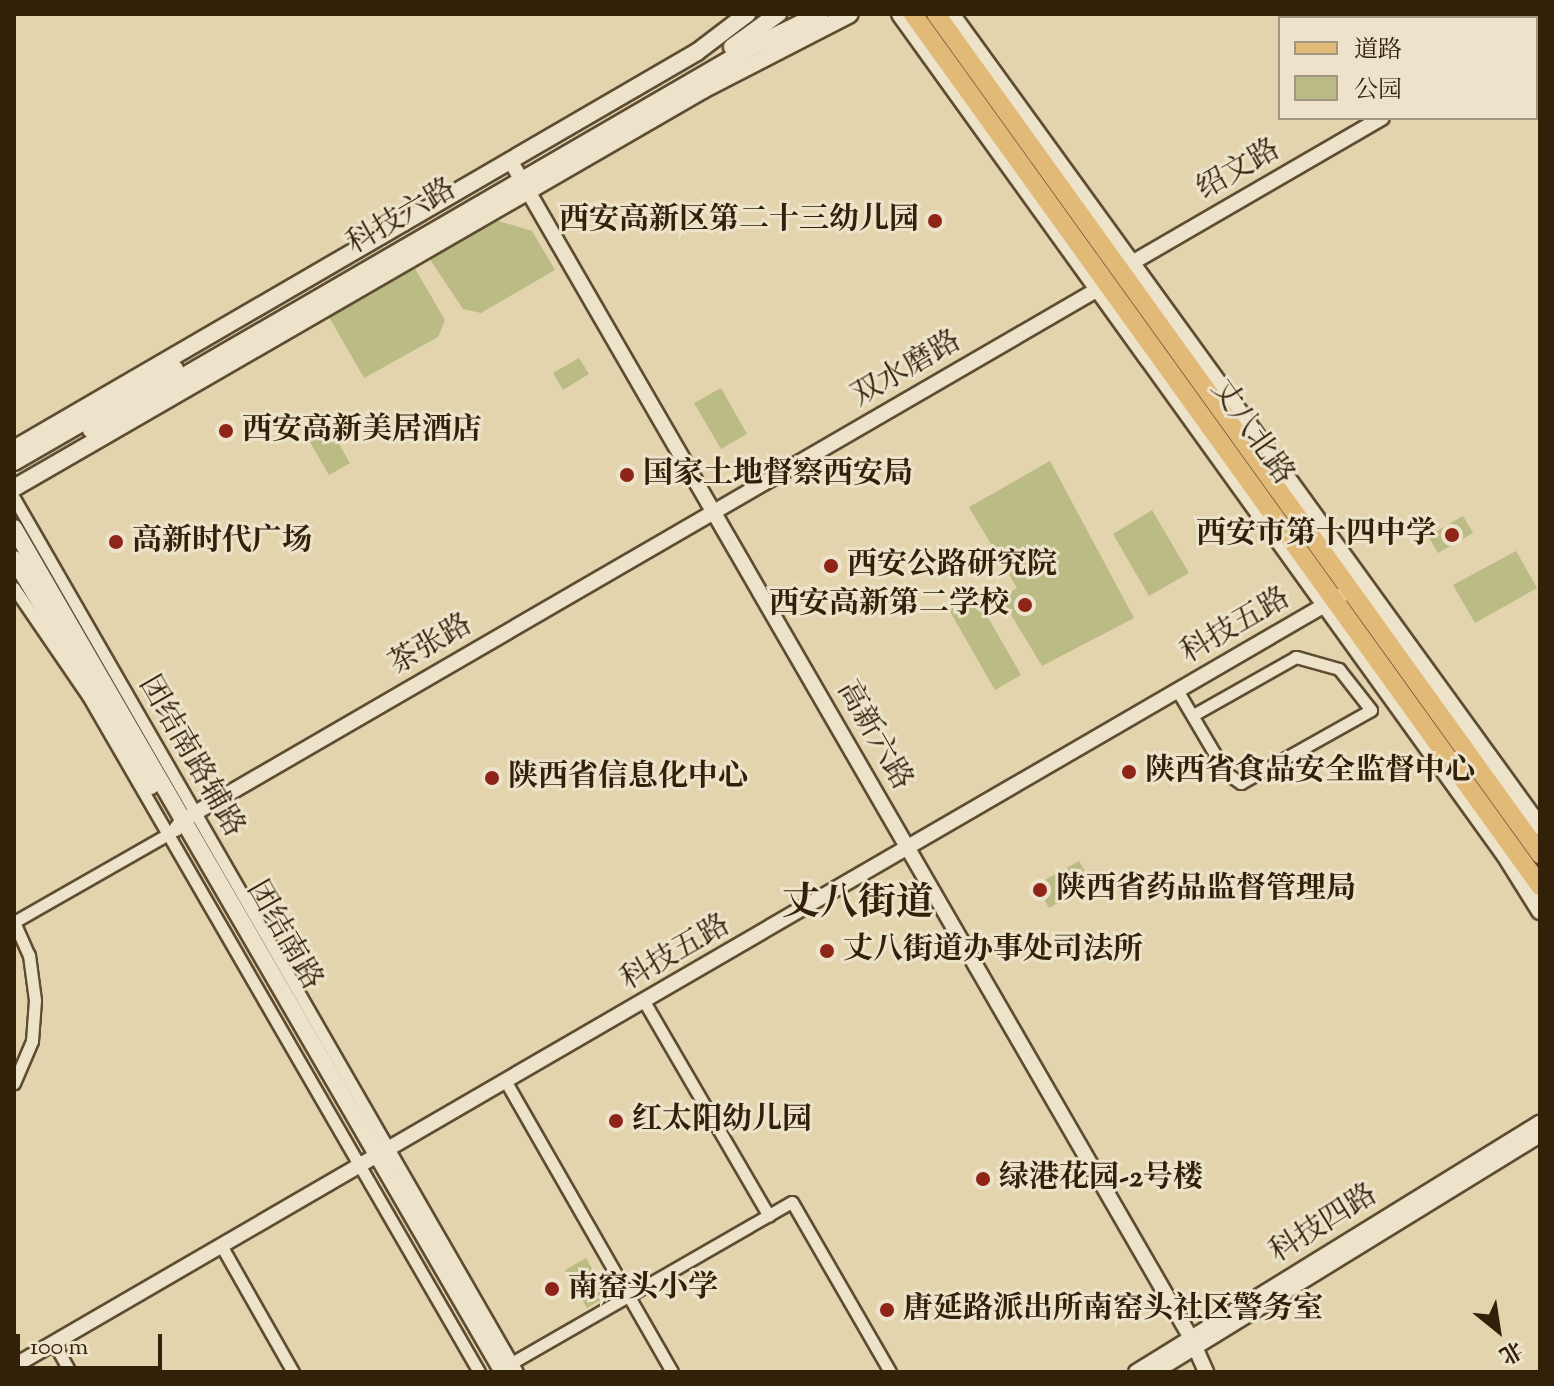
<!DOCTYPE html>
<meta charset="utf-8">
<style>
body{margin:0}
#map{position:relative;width:1554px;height:1386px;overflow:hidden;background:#e3d4ae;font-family:"Sorts Mill Goudy","Noto Serif SC",serif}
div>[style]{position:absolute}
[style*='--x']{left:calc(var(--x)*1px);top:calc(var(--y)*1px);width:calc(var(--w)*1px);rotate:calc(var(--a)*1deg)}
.green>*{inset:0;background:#babb85}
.roads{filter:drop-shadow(2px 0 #5e4d32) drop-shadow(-2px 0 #5e4d32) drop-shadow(0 2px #5e4d32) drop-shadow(0 -2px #5e4d32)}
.minor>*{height:11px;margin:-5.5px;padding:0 5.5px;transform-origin:5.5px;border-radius:5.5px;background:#ede3ca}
.tertiary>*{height:14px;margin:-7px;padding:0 7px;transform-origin:7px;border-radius:7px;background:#ede3ca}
.secondary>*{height:16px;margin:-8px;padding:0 8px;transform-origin:8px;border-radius:8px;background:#ede3ca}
.primary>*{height:18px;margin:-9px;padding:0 9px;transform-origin:9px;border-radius:9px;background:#e2ba77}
.dots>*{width:22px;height:22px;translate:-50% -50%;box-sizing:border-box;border:4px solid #ede3ca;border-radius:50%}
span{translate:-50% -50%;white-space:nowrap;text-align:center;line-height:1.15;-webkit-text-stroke:6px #ede3ca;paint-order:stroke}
.street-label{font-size:30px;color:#322009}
.poi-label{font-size:30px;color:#322009;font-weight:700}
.right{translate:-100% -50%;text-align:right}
.left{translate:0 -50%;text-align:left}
.district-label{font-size:38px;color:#322009;font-weight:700}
.frame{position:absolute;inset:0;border:16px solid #322009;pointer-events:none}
.legend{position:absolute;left:1278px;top:16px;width:260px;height:104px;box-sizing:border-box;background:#ede3ca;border:2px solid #a2957d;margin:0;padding:10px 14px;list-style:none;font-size:24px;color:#322009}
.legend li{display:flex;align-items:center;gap:16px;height:40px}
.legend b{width:40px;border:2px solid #a2957d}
.north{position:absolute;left:1458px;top:1290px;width:80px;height:80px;-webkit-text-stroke:6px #ede3ca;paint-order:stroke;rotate:150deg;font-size:22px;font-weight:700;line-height:32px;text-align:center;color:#322009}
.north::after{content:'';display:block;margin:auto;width:28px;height:36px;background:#322009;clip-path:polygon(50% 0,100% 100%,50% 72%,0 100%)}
.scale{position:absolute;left:16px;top:1334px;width:146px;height:36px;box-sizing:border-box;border:4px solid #322009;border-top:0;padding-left:10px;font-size:24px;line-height:28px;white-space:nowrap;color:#322009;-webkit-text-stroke:6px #ede3ca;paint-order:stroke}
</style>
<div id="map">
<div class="green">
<i style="clip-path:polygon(495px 220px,532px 231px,555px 270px,481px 313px,463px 309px,429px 258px)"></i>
<i style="clip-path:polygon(414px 267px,445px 320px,438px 337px,364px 378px,329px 317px)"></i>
<i style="clip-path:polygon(579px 358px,589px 374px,563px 390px,553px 373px)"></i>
<i style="clip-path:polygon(721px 388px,747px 434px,721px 449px,694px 403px)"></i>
<i style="clip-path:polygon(328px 425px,350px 463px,329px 475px,307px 437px)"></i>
<i style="clip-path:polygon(1050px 461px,1134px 618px,1042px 666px,1001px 598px,1017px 588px,969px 507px)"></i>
<i style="clip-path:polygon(1152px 510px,1189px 573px,1149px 596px,1113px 534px)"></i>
<i style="clip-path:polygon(1463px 516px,1473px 533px,1438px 553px,1428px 536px)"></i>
<i style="clip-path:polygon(1516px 551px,1537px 588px,1475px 623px,1453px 585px)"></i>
<i style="clip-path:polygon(974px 593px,1021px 675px,995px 690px,948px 608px)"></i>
<i style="clip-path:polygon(1079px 861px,1092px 883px,1049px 908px,1036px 885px)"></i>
<i style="clip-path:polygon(586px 1258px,607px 1296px,587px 1308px,565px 1270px)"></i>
</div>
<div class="roads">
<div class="minor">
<i style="--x:14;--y:498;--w:1008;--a:60.08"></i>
<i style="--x:14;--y:588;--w:131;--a:55.6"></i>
<i style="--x:88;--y:696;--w:781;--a:59.95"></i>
<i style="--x:1177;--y:690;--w:96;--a:59.4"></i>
<i style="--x:1226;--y:773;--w:18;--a:34"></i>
<i style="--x:1241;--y:783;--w:149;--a:-29.3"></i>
<i style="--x:1371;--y:710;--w:52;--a:-128"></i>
<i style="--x:1339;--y:669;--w:45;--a:-164.4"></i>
<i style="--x:1296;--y:657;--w:118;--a:150.6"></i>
<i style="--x:14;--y:922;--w:180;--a:-29.7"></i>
<i style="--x:14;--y:922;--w:36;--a:66"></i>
<i style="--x:29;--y:955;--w:45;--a:82.4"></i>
<i style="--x:35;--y:1000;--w:41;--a:94.2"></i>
<i style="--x:32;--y:1041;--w:46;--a:113.2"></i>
<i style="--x:645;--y:1003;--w:246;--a:59.8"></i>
<i style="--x:506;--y:1082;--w:334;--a:60.2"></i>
<i style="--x:222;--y:1247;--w:144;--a:60.4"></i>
<i style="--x:54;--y:1343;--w:33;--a:61"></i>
<i style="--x:508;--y:1365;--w:327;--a:-29.9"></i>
<i style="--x:792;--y:1202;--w:196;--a:60"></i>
</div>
<div class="tertiary">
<i style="--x:1536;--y:29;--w:4;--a:-27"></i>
<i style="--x:510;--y:160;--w:1361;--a:59.97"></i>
<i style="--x:1191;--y:1338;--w:37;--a:66"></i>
<i style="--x:1123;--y:268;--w:299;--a:-30.1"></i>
<i style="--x:176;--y:829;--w:11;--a:-52"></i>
<i style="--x:183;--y:820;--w:1066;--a:-30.12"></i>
<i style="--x:14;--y:1366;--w:1555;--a:-30.14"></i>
<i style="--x:1158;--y:1370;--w:448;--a:-31.6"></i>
<i style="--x:1136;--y:1372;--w:475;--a:-31.7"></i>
</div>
<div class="secondary">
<i style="--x:900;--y:14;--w:1036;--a:54.27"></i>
<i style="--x:1505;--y:855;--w:66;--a:58"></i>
<i style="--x:951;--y:14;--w:1004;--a:54.08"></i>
<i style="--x:732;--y:47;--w:57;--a:-35.7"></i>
<i style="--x:91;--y:430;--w:759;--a:-30.11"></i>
<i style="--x:748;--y:49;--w:80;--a:-25.9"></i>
<i style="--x:14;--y:449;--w:790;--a:-30.17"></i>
<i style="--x:697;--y:52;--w:63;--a:-37.2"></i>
<i style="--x:14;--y:462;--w:186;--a:-30"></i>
<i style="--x:14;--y:488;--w:796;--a:-30.01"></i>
<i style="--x:703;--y:90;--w:165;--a:-27.3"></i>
<i style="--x:14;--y:528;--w:975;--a:59.91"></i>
<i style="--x:14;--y:559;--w:265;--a:58.9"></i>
</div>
<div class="primary">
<i style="--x:913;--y:14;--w:1074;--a:54.28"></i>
<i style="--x:936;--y:14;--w:1035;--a:54.28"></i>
</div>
</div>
<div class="dots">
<i style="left:935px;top:221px;background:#8f2418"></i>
<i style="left:226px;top:431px;background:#8f2418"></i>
<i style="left:627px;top:475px;background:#8f2418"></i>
<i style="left:1452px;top:535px;background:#8f2418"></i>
<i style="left:116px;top:542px;background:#8f2418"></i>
<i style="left:831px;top:566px;background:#8f2418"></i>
<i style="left:1025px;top:605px;background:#8f2418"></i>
<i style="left:1129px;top:772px;background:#8f2418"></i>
<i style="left:492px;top:778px;background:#8f2418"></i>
<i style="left:1040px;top:890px;background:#8f2418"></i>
<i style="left:827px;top:951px;background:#8f2418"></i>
<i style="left:616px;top:1121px;background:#8f2418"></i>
<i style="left:983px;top:1179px;background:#8f2418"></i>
<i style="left:552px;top:1289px;background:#8f2418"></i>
<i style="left:887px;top:1310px;background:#8f2418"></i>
</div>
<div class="street-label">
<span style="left:1239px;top:171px;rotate:-30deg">绍文路</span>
<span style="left:402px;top:218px;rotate:-30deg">科技六路</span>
<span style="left:907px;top:370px;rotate:-30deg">双水磨路</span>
<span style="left:1251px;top:433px;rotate:55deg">丈八北路</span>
<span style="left:1236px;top:627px;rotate:-30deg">科技五路</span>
<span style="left:431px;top:646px;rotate:-30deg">茶张路</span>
<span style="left:873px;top:736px;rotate:60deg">高新六路</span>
<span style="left:190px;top:757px;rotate:60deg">团结南路辅路</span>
<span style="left:283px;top:936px;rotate:60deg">团结南路</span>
<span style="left:676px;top:954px;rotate:-30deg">科技五路</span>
<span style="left:1324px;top:1225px;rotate:-32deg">科技四路</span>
</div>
<div class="poi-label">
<span class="right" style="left:919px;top:221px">西安高新区第二十三幼儿园</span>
<span class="left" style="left:242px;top:431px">西安高新美居酒店</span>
<span class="left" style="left:643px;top:475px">国家土地督察西安局</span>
<span class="right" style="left:1436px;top:535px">西安市第十四中学</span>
<span class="left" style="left:132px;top:542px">高新时代广场</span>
<span class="left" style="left:847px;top:566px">西安公路研究院</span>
<span class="right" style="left:1009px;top:605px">西安高新第二学校</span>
<span class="left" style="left:1145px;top:772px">陕西省食品安全监督中心</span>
<span class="left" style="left:508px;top:778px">陕西省信息化中心</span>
<span class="left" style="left:1056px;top:890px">陕西省药品监督管理局</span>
<span class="left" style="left:843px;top:951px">丈八街道办事处司法所</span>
<span class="left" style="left:632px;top:1121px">红太阳幼儿园</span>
<span class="left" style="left:999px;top:1179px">绿港花园-2号楼</span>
<span class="left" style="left:568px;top:1289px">南窑头小学</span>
<span class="left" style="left:903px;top:1310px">唐延路派出所南窑头社区警务室</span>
</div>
<div class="district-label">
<span style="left:858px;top:906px">丈八街道</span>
</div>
<div class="frame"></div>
<ul class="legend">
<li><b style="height:10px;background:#e2ba77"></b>道路</li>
<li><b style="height:22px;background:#babb85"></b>公园</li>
</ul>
<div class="north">北</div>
<div class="scale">100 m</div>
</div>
